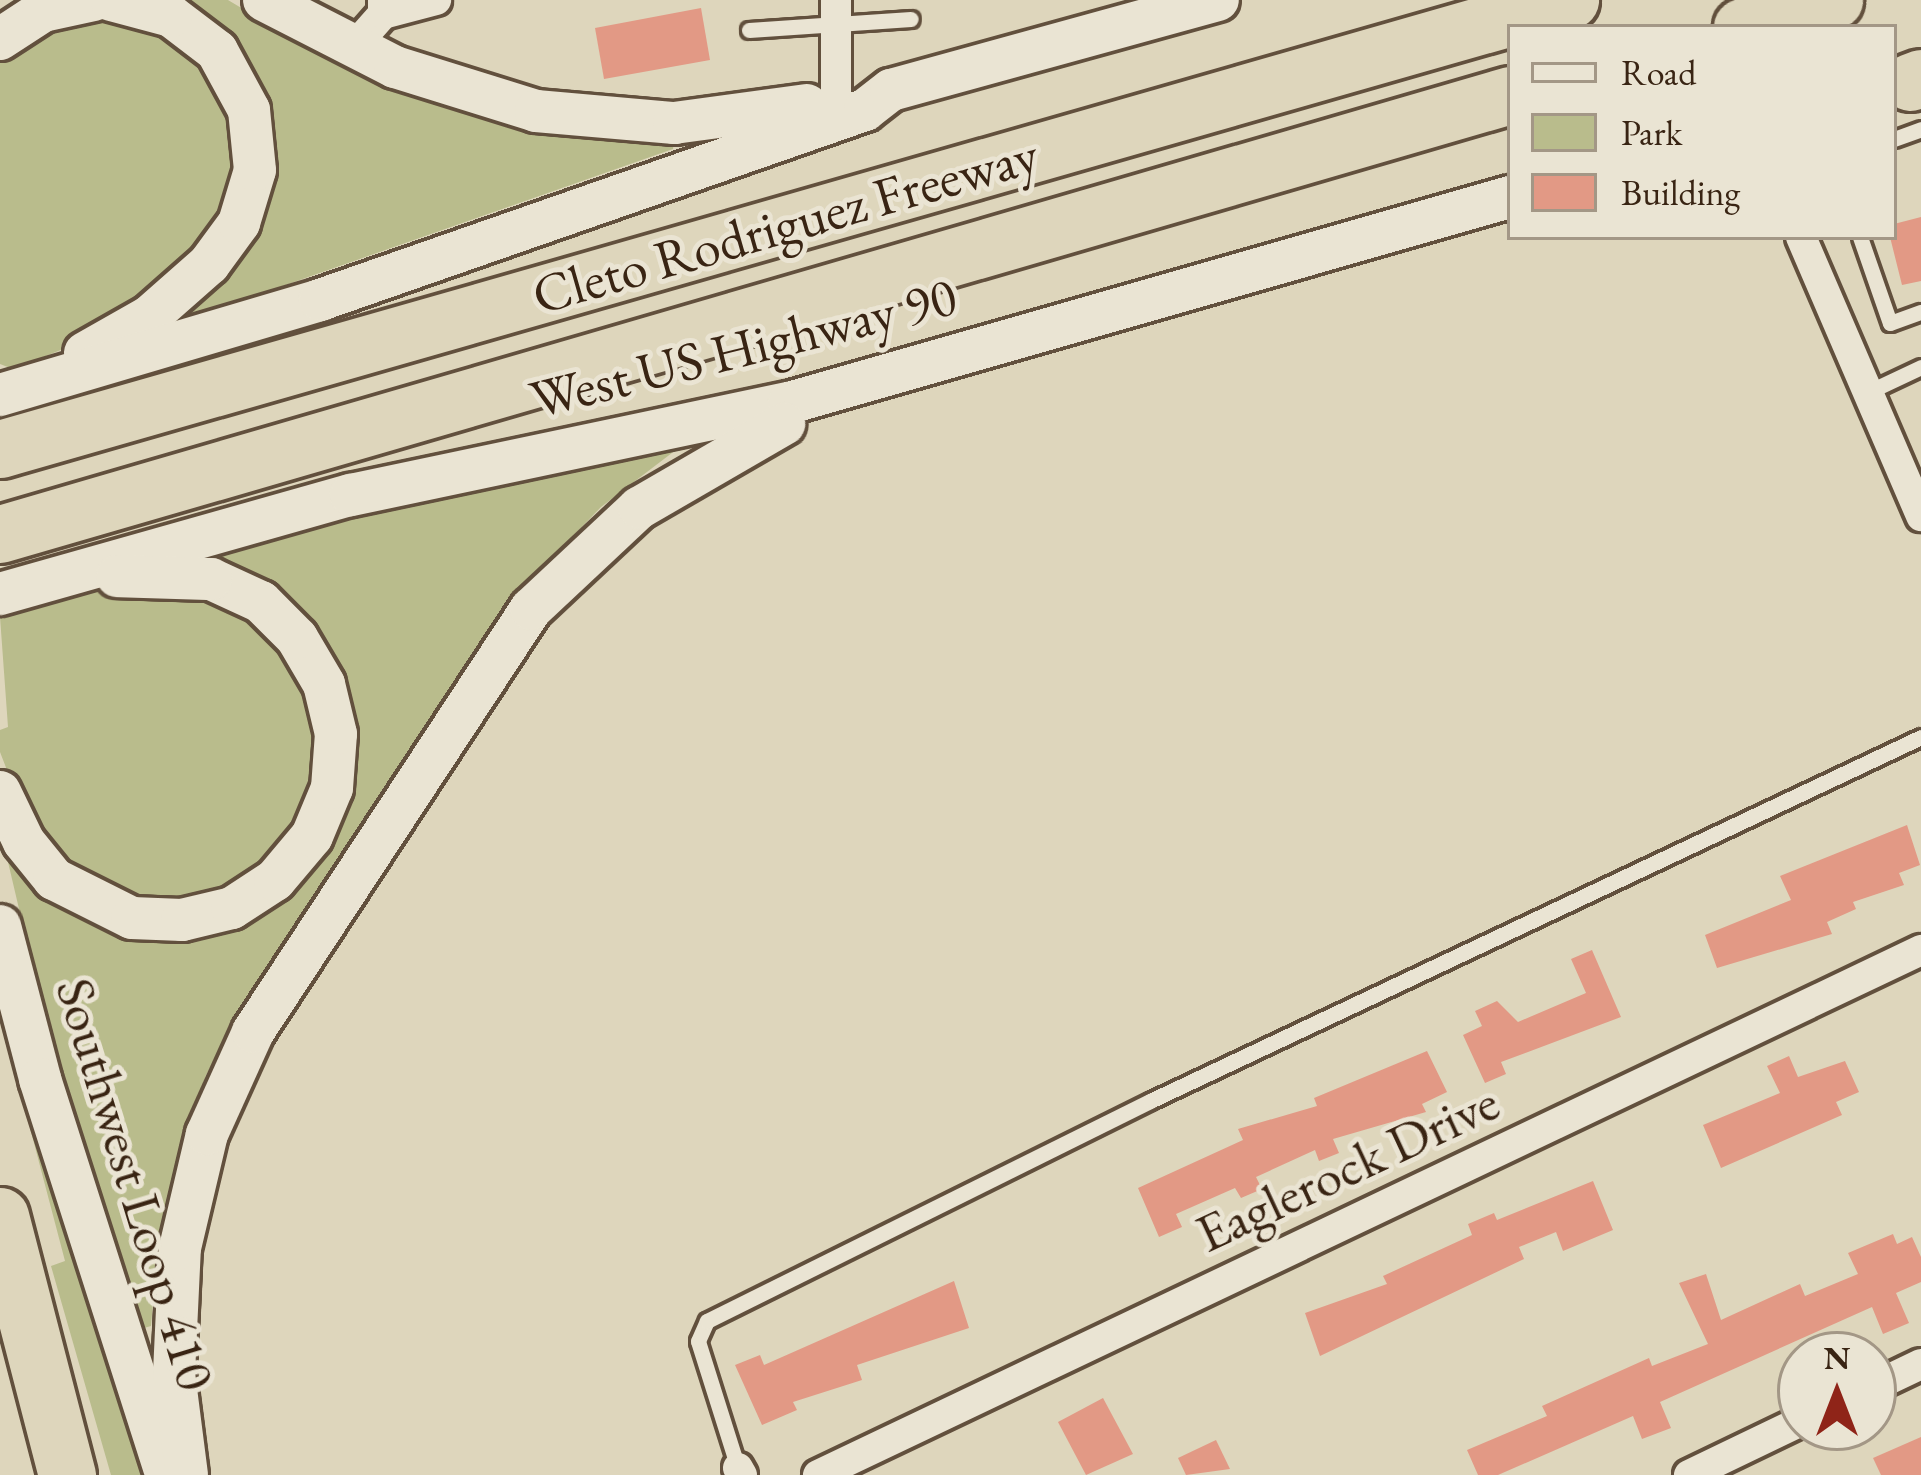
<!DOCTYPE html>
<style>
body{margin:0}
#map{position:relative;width:1921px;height:1475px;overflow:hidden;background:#ded6bc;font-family:"EB Garamond",serif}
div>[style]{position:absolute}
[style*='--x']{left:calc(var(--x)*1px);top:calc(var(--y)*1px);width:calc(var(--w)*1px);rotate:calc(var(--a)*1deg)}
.green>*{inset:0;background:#b9bc8c}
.building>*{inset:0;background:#e29985}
.roads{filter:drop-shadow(3px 0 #62503d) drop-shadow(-3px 0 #62503d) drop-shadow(0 3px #62503d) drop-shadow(0 -3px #62503d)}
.service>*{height:15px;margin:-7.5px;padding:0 7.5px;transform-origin:7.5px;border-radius:7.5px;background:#eae4d3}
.minor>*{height:30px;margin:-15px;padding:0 15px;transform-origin:15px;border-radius:15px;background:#eae4d3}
.secondary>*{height:42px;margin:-21px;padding:0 21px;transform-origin:21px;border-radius:21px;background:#eae4d3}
.motorway>*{height:57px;margin:-28.5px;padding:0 28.5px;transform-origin:28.5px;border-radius:28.5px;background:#ded6bc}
span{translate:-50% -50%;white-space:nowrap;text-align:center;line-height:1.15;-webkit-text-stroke:10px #eae4d3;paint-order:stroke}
.street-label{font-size:54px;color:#392413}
.legend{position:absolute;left:1507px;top:24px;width:390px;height:216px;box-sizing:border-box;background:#eae4d3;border:3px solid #a39786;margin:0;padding:15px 21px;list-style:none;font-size:36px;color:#392413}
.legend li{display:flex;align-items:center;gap:24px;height:60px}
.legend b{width:60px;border:3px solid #a39786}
.north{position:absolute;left:1777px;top:1331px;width:120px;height:120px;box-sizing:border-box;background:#eae4d3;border:3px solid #a39786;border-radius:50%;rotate:0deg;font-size:33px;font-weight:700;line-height:48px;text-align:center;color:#392413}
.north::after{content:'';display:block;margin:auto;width:42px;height:54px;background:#8f2418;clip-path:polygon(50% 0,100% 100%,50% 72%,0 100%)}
</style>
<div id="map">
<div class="green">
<i style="clip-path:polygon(177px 0,228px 0,327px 59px,456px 110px,561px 133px,674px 140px,673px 149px,186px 320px,183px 313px,202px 296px,258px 84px,229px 39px)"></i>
<i style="clip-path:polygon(84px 12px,193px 44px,241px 129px,225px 224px,96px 336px,13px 369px,0 364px,0 55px)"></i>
<i style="clip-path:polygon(685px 443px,601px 507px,517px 594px,251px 991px,206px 1075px,181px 1146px,158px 1243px,151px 1326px,144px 1328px,43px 1011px,8px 862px,16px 861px,41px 889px,255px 913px,353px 715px,318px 632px,198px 561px,288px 526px)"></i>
<i style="clip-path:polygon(94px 587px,208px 593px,286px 642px,325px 745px,296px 838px,226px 894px,151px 905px,63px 868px,17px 796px,0 752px,0 730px,8px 727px,0 617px)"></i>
<i style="clip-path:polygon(20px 1044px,158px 1475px,111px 1475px,51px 1266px,65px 1261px,9px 1048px)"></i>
</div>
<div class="building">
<i style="clip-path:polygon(701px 8px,710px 60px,604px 79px,595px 28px)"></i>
<i style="clip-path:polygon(1921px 217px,1921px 281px,1902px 285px,1890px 237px,1894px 224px)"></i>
<i style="clip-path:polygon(1907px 825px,1920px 865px,1899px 873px,1904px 885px,1853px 902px,1856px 909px,1827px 922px,1832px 934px,1717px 968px,1705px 935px,1791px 900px,1780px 876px)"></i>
<i style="clip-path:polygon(1592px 950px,1621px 1017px,1501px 1062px,1506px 1074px,1485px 1083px,1463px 1035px,1482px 1026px,1475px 1011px,1497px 1001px,1518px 1022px,1586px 993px,1571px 959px)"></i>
<i style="clip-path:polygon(1427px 1051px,1447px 1092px,1422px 1104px,1426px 1112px,1333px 1139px,1339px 1153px,1319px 1161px,1315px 1150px,1256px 1177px,1262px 1189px,1241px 1198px,1235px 1188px,1176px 1214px,1182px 1227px,1159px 1237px,1138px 1188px,1243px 1140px,1238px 1129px,1317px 1106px,1314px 1098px)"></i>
<i style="clip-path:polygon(1789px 1056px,1798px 1077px,1845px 1061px,1859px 1092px,1836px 1102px,1842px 1115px,1721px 1168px,1703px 1125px,1780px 1093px,1767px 1066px)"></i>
<i style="clip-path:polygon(1593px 1181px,1613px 1230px,1563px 1251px,1556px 1232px,1519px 1247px,1524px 1259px,1320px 1356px,1305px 1313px,1387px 1284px,1383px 1276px,1472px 1235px,1468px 1224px,1494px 1213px,1497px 1220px)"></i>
<i style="clip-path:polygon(1893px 1234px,1897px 1244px,1912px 1237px,1921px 1257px,1921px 1282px,1896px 1293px,1909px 1323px,1883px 1334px,1872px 1307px,1660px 1402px,1671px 1428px,1642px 1439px,1633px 1416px,1498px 1475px,1478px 1475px,1467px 1450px,1547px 1416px,1542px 1406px,1649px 1358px,1652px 1366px,1708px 1344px,1679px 1283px,1706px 1274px,1721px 1320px,1800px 1284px,1805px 1296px,1858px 1274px,1848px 1253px)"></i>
<i style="clip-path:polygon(954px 1281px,969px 1328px,857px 1365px,862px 1380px,793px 1402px,797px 1410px,762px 1425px,735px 1365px,760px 1355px,764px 1365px)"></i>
<i style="clip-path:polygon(1103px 1398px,1133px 1454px,1086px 1475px,1058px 1422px)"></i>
<i style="clip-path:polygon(1921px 1437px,1921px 1475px,1881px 1475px,1873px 1458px)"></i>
<i style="clip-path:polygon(1216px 1440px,1230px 1469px,1186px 1475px,1178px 1458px)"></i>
</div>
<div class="roads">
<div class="service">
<i style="--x:749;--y:30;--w:162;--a:-3.9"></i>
<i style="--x:1894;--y:139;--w:29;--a:-20"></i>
<i style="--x:1860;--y:237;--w:91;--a:70.8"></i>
<i style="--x:1890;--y:323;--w:33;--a:-20"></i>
<i style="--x:1866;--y:393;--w:61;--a:-25.3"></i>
<i style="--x:738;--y:1468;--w:133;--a:-107.5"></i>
<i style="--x:698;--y:1341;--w:22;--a:-66"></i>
<i style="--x:707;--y:1321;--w:495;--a:-26.4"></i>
<i style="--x:1150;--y:1101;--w:853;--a:-25.27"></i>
</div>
<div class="minor">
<i style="--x:383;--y:14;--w:55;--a:-14.8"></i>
<i style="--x:352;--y:49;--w:47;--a:-48.5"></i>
<i style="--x:383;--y:14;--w:14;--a:-90"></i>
<i style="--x:836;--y:98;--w:98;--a:-90"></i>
<i style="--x:1801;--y:237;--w:304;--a:66.7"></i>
<i style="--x:1873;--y:1387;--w:53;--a:-25.6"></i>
<i style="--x:738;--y:1468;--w:8;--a:60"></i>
<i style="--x:818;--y:1475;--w:1222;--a:-25.45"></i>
<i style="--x:1689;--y:1475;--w:124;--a:-25.7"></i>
</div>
<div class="secondary">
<i style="--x:264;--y:0;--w:147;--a:27.1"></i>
<i style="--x:395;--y:67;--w:148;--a:17.3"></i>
<i style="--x:536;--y:111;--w:139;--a:5"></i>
<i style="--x:674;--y:123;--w:134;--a:-7.7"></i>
<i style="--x:0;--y:39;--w:51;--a:-33.1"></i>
<i style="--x:43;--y:11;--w:52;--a:-12.2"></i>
<i style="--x:85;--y:353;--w:75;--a:-29.6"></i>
<i style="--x:150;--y:316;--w:79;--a:-41.4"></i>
<i style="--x:209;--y:264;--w:51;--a:-53.8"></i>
<i style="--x:239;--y:223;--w:55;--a:-73.2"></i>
<i style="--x:255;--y:170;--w:60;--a:-95.7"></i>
<i style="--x:249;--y:110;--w:67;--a:-118.5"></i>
<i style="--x:217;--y:51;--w:58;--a:-142.7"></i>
<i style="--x:171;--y:16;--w:62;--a:-165.1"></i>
<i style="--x:0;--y:395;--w:334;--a:-16.5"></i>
<i style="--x:320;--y:300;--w:577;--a:-19.22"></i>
<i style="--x:865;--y:110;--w:33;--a:-38"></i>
<i style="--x:891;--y:90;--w:339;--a:-15.4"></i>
<i style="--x:0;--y:594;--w:365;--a:-15.8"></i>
<i style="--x:351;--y:495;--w:448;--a:-11.9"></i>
<i style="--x:789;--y:403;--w:750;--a:-15.95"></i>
<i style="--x:0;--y:792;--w:55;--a:64.4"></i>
<i style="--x:24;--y:842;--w:48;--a:51"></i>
<i style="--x:54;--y:879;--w:87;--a:26.6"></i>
<i style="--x:132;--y:918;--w:50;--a:2.3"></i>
<i style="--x:182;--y:920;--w:51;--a:-13.5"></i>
<i style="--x:232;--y:908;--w:51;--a:-33.1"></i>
<i style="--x:275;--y:880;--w:57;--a:-49.9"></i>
<i style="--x:312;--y:836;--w:52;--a:-67.4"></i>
<i style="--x:332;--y:788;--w:54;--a:-85.8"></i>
<i style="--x:336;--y:734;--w:51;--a:-103.5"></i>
<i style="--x:324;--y:684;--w:53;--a:-120.4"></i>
<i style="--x:297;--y:638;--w:51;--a:-135"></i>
<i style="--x:261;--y:602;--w:55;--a:-155.3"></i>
<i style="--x:211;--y:579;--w:94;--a:-178.2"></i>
<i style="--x:0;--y:926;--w:158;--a:75.3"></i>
<i style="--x:40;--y:1079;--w:408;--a:72.3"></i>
<i style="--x:187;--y:1475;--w:103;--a:-97.3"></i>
<i style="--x:174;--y:1373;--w:125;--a:-87.3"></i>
<i style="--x:180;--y:1248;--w:117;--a:-76.7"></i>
<i style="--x:207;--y:1134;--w:112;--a:-65.7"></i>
<i style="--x:253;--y:1032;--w:506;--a:-56.69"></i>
<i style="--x:531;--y:609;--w:148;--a:-43.1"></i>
<i style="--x:639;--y:508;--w:168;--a:-30.1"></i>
</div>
<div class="motorway">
<i style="--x:1742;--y:27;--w:96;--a:-16.4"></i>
<i style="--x:1910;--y:82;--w:12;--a:-20"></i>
<i style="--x:0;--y:449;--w:1633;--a:-15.96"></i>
<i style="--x:0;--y:534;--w:1573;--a:-16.21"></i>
<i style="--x:0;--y:1216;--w:268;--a:75.5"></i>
</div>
</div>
<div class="street-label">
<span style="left:785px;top:224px;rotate:-16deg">Cleto Rodriguez Freeway</span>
<span style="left:743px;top:347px;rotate:-14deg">West US Highway 90</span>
<span style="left:1347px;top:1167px;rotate:-25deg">Eaglerock Drive</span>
<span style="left:136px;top:1184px;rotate:73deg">Southwest Loop 410</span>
</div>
<ul class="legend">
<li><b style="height:15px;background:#eae4d3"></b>Road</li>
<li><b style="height:33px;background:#b9bc8c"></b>Park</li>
<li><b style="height:33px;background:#e29985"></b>Building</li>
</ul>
<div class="north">N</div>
</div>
